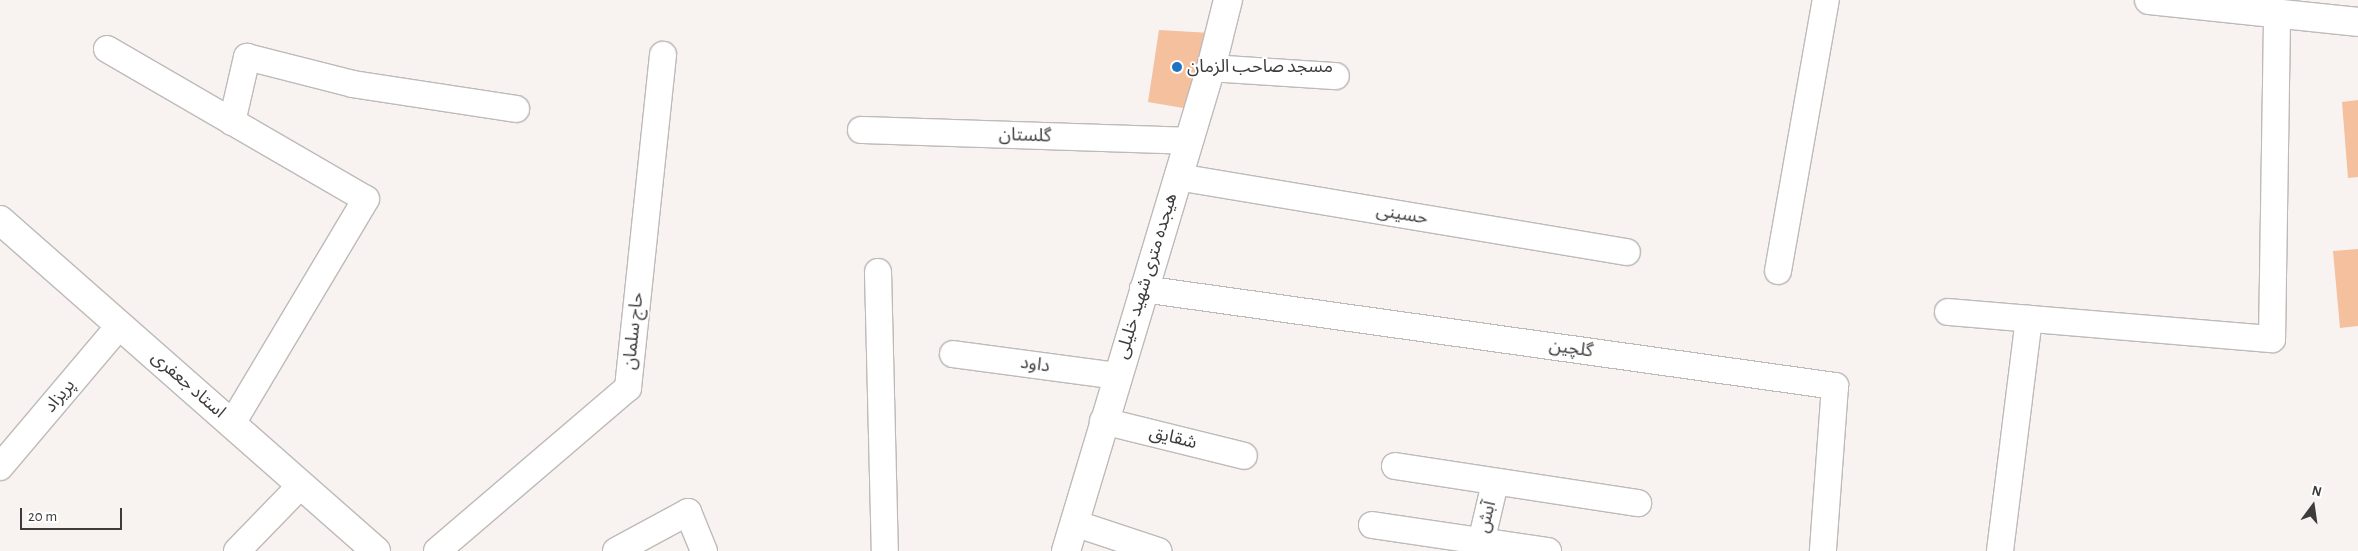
<!DOCTYPE html>
<meta charset="utf-8">
<style>
body{margin:0}
#map{position:relative;width:2358px;height:551px;overflow:hidden;background:#f8f3f1;font-family:"Alegreya Sans","Noto Sans Arabic",sans-serif}
div>[style]{position:absolute}
[style*='--x']{left:calc(var(--x)*1px);top:calc(var(--y)*1px);width:calc(var(--w)*1px);rotate:calc(var(--a)*1deg)}
.building>*{inset:0;background:#f4c09e}
.roads{filter:drop-shadow(1px 0 #bebab8) drop-shadow(-1px 0 #bebab8) drop-shadow(0 1px #bebab8) drop-shadow(0 -1px #bebab8)}
.minor>*{height:26px;margin:-13px;padding:0 13px;transform-origin:13px;border-radius:13px;background:#fff}
.secondary>*{height:28px;margin:-14px;padding:0 14px;transform-origin:14px;border-radius:14px;background:#fff}
.dots>*{width:14px;height:14px;translate:-50% -50%;box-sizing:border-box;border:2px solid #fff;border-radius:50%}
span{translate:-50% -50%;white-space:nowrap;text-align:center;line-height:1.15;-webkit-text-stroke:4px #fff;paint-order:stroke}
.poi-label{font-size:18px;color:#3d3c3b}
.left{translate:0 -50%;text-align:left}
.street-label{font-size:18px;color:#3d3c3b}
.north{position:absolute;left:2288px;top:481px;width:50px;height:50px;-webkit-text-stroke:4px #fff;paint-order:stroke;rotate:14deg;font-size:14px;font-weight:700;line-height:20px;text-align:center;color:#3d3c3b}
.north::after{content:'';display:block;margin:auto;width:18px;height:22px;background:#3d3c3b;clip-path:polygon(50% 0,100% 100%,50% 72%,0 100%)}
.scale{position:absolute;left:20px;top:508px;width:102px;height:22px;box-sizing:border-box;border:2px solid #3d3c3b;border-top:0;padding-left:6px;font-size:15px;line-height:18px;white-space:nowrap;color:#3d3c3b;-webkit-text-stroke:4px #fff;paint-order:stroke}
</style>
<div id="map">
<div class="building">
<i style="clip-path:polygon(1159px 30px,1211px 33px,1189px 109px,1148px 102px)"></i>
<i style="clip-path:polygon(2358px 100px,2358px 177px,2348px 178px,2342px 102px)"></i>
<i style="clip-path:polygon(2358px 249px,2358px 326px,2340px 328px,2333px 251px)"></i>
</div>
<div class="roads">
<div class="minor">
<i style="--x:107;--y:49;--w:299;--a:30.1"></i>
<i style="--x:366;--y:199;--w:262;--a:120.8"></i>
<i style="--x:1211;--y:68;--w:125;--a:3.7"></i>
<i style="--x:232;--y:122;--w:67;--a:-77"></i>
<i style="--x:247;--y:57;--w:109;--a:14.3"></i>
<i style="--x:353;--y:84;--w:165;--a:8.7"></i>
<i style="--x:861;--y:130;--w:327;--a:1.9"></i>
<i style="--x:1178;--y:177;--w:455;--a:9.5"></i>
<i style="--x:1778;--y:271;--w:275;--a:-80"></i>
<i style="--x:878;--y:272;--w:279;--a:88.6"></i>
<i style="--x:1143;--y:289;--w:699;--a:7.98"></i>
<i style="--x:1835;--y:386;--w:165;--a:94.2"></i>
<i style="--x:1948;--y:312;--w:325;--a:4.8"></i>
<i style="--x:2272;--y:339;--w:326;--a:-89.1"></i>
<i style="--x:953;--y:354;--w:165;--a:7.6"></i>
<i style="--x:1103;--y:421;--w:145;--a:13.9"></i>
<i style="--x:1395;--y:466;--w:246;--a:8.7"></i>
<i style="--x:0;--y:467;--w:186;--a:-49.8"></i>
<i style="--x:1074;--y:523;--w:89;--a:18.4"></i>
<i style="--x:1372;--y:525;--w:178;--a:8.4"></i>
<i style="--x:237;--y:551;--w:92;--a:-45.9"></i>
<i style="--x:437;--y:551;--w:251;--a:-40.5"></i>
<i style="--x:628;--y:388;--w:335;--a:-84"></i>
<i style="--x:616;--y:551;--w:82;--a:-28.4"></i>
<i style="--x:688;--y:512;--w:42;--a:67.7"></i>
<i style="--x:1479;--y:551;--w:70;--a:-76.8"></i>
<i style="--x:2000;--y:551;--w:234;--a:-82.9"></i>
</div>
<div class="secondary">
<i style="--x:2149;--y:0;--w:210;--a:6"></i>
<i style="--x:0;--y:220;--w:501;--a:41.36"></i>
<i style="--x:1066;--y:551;--w:504;--a:-73.29"></i>
<i style="--x:1211;--y:68;--w:70;--a:-76"></i>
</div>
</div>
<div class="dots">
<i style="left:1177px;top:67px;background:#1e74c2"></i>
</div>
<div class="poi-label">
<span class="left" style="left:1187px;top:67px">مسجد صاحب الزمان</span>
</div>
<div class="street-label">
<span style="left:1025px;top:136px;rotate:2deg">گلستان</span>
<span style="left:1402px;top:215px;rotate:9deg">حسینی</span>
<span style="left:1147px;top:276px;rotate:-73deg">هیجده متری شهید خلیلی</span>
<span style="left:634px;top:331px;rotate:-84deg">حاج سلمان</span>
<span style="left:1571px;top:349px;rotate:8deg">گلچین</span>
<span style="left:1035px;top:365px;rotate:8deg">داود</span>
<span style="left:188px;top:385px;rotate:41deg">استاد جعفری</span>
<span style="left:60px;top:396px;rotate:-50deg">پریزاد</span>
<span style="left:1173px;top:438px;rotate:14deg">شقایق</span>
<span style="left:1487px;top:517px;rotate:-76deg">آبش</span>
</div>
<div class="north">N</div>
<div class="scale">20 m</div>
</div>
